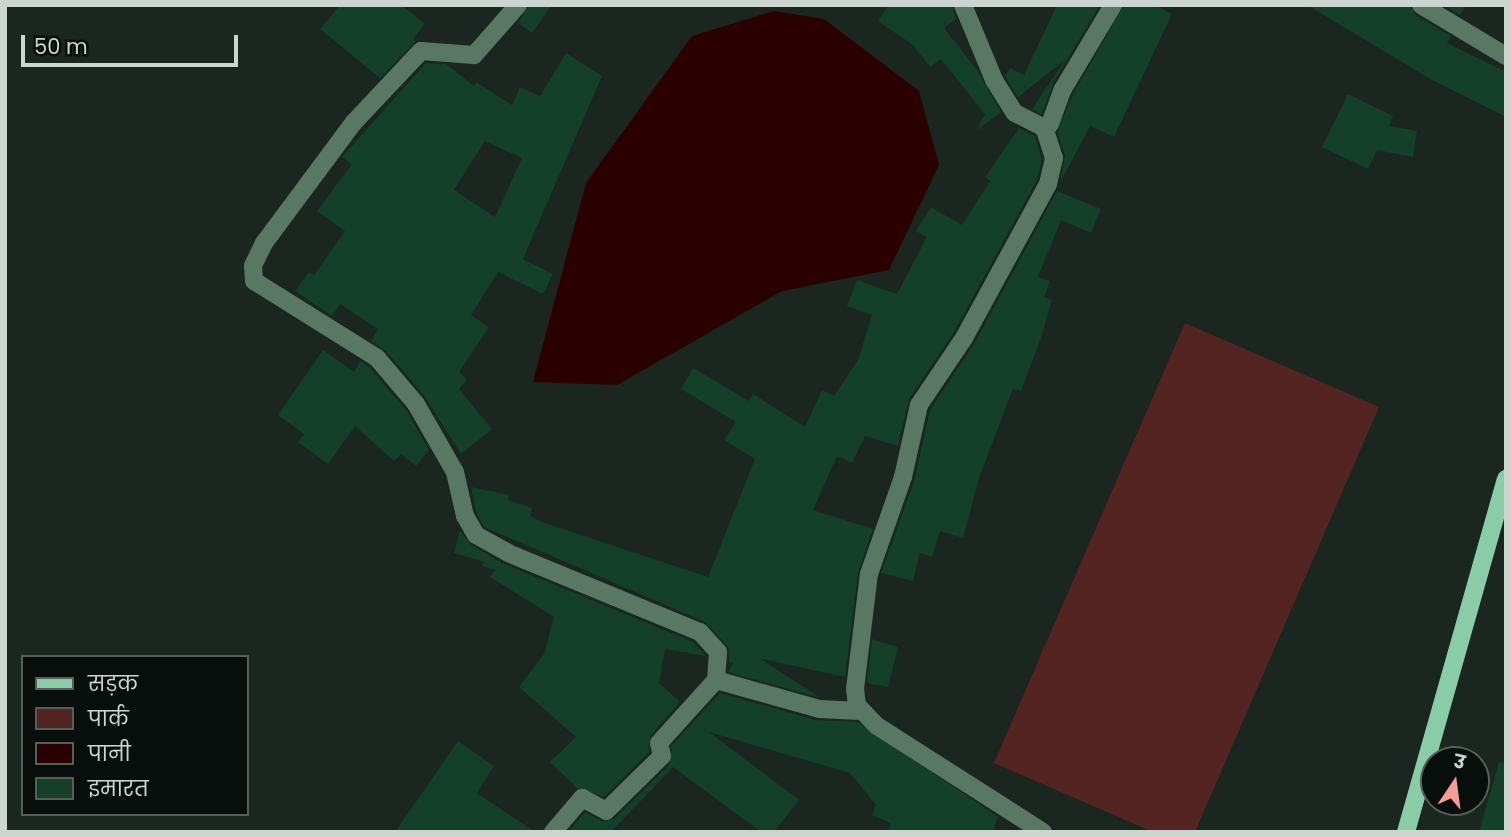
<!DOCTYPE html>
<meta charset="utf-8">
<style>
body{margin:0}
#map{position:relative;width:1511px;height:837px;overflow:hidden;background:#1a261f;font-family:Poppins,"Noto Sans Devanagari",sans-serif}
div>[style]{position:absolute}
[style*='--x']{left:calc(var(--x)*1px);top:calc(var(--y)*1px);width:calc(var(--w)*1px);rotate:calc(var(--a)*1deg)}
.green>*{inset:0;background:#542423}
.water>*{inset:0;background:#2b0001}
.building>*{inset:0;background:#143f2a}
.minor>*{height:18px;margin:-9px;padding:0 9px;transform-origin:9px;border-radius:9px;background:#587765}
.major>*{height:18px;margin:-9px;padding:0 9px;transform-origin:9px;border-radius:9px;background:#89cca7}
span{translate:-50% -50%;white-space:nowrap;text-align:center;line-height:1.15;-webkit-text-stroke:5px #080e0b;paint-order:stroke}
.frame{position:absolute;inset:0;border:7px solid #cdd5d0;pointer-events:none}
.legend{position:absolute;left:21px;top:655px;width:228px;height:161px;box-sizing:border-box;background:#080e0b;border:2px solid #575e5a;margin:0;padding:9px 12px;list-style:none;font-size:21px;color:#cdd5d0}
.legend li{display:flex;align-items:center;gap:14px;height:35px}
.legend b{width:35px;border:2px solid #575e5a}
.north{position:absolute;left:1420px;top:746px;width:70px;height:70px;box-sizing:border-box;background:#080e0b;border:2px solid #575e5a;border-radius:50%;rotate:13deg;font-size:19px;font-weight:700;line-height:28px;text-align:center;color:#cdd5d0}
.north::after{content:'';display:block;margin:auto;width:24px;height:32px;background:#f59c96;clip-path:polygon(50% 0,100% 100%,50% 72%,0 100%)}
.scale{position:absolute;left:21px;top:35px;width:217px;height:32px;box-sizing:border-box;border:4px solid #cdd5d0;border-top:0;padding-left:9px;font-size:21px;line-height:24px;white-space:nowrap;color:#cdd5d0;-webkit-text-stroke:5px #080e0b;paint-order:stroke}
</style>
<div id="map">
<div class="green">
<i style="clip-path:polygon(1185px 323px,1379px 407px,1195px 832px,1153px 832px,994px 763px)"></i>
</div>
<div class="water">
<i style="clip-path:polygon(774px 11px,824px 19px,919px 91px,939px 165px,889px 270px,782px 291px,617px 385px,533px 382px,586px 183px,692px 36px)"></i>
</div>
<div class="building">
<i style="clip-path:polygon(340px 5px,401px 5px,425px 24px,413px 39px,416px 41px,380px 78px,320px 29px)"></i>
<i style="clip-path:polygon(529px 5px,552px 5px,532px 33px,518px 23px)"></i>
<i style="clip-path:polygon(889px 5px,952px 5px,956px 19px,944px 28px,977px 70px,1001px 112px,976px 131px,985px 114px,941px 59px,930px 67px,913px 45px,878px 21px)"></i>
<i style="clip-path:polygon(1057px 5px,1100px 5px,1053px 83px,1042px 114px,1032px 109px,1065px 60px,1018px 97px,1005px 76px,1010px 68px,1024px 75px)"></i>
<i style="clip-path:polygon(1124px 5px,1155px 5px,1172px 14px,1114px 137px,1090px 126px,1060px 183px,1065px 155px,1057px 132px,1073px 94px)"></i>
<i style="clip-path:polygon(1307px 5px,1410px 5px,1415px 15px,1451px 36px,1447px 43px,1506px 72px,1506px 117px,1432px 80px)"></i>
<i style="clip-path:polygon(1444px 5px,1467px 5px,1460px 15px)"></i>
<i style="clip-path:polygon(evenodd,566px 53px,602px 76px,523px 259px,553px 274px,543px 294px,498px 272px,471px 315px,489px 327px,459px 372px,467px 380px,459px 389px,492px 429px,461px 454px,425px 397px,386px 351px,371px 341px,378px 329px,340px 304px,332px 316px,295px 291px,309px 272px,314px 275px,345px 231px,317px 211px,352px 164px,342px 157px,426px 63px,446px 64px,474px 86px,476px 82px,512px 105px,520px 87px,540px 96px,566px 53px,485px 141px,522px 158px,495px 217px,454px 190px,485px 141px)"></i>
<i style="clip-path:polygon(1348px 94px,1393px 116px,1389px 126px,1417px 131px,1413px 157px,1377px 150px,1368px 169px,1322px 147px)"></i>
<i style="clip-path:polygon(1019px 128px,1035px 136px,1042px 159px,1037px 180px,954px 332px,909px 399px,898px 446px,865px 436px,852px 463px,837px 456px,813px 510px,873px 529px,858px 573px,845px 677px,759px 658px,821px 698px,728px 672px,733px 663px,729px 662px,729px 648px,705px 622px,484px 527px,476px 512px,471px 487px,509px 495px,508px 500px,532px 508px,530px 516px,542px 522px,708px 577px,755px 459px,724px 440px,736px 422px,681px 389px,693px 368px,749px 401px,753px 394px,805px 427px,822px 390px,834px 396px,858px 360px,872px 315px,847px 306px,857px 280px,897px 294px,927px 237px,916px 231px,931px 207px,962px 225px,990px 181px,985px 177px)"></i>
<i style="clip-path:polygon(1057px 191px,1101px 209px,1091px 233px,1061px 220px,1038px 277px,1050px 281px,1044px 297px,1052px 300px,1041px 338px,1021px 391px,1013px 389px,980px 475px,963px 538px,940px 531px,932px 557px,920px 553px,913px 581px,881px 573px,914px 481px,930px 410px,974px 344px)"></i>
<i style="clip-path:polygon(323px 350px,354px 372px,360px 361px,369px 367px,407px 411px,429px 450px,416px 466px,401px 454px,394px 461px,355px 426px,328px 464px,298px 442px,304px 434px,278px 415px)"></i>
<i style="clip-path:polygon(460px 530px,470px 544px,502px 563px,693px 642px,706px 656px,665px 649px,659px 683px,680px 702px,650px 736px,649px 752px,604px 797px,577px 788px,550px 762px,576px 737px,519px 687px,544px 654px,554px 617px,490px 577px,495px 570px,482px 566px,484px 562px,454px 553px)"></i>
<i style="clip-path:polygon(872px 639px,898px 647px,888px 687px,867px 683px)"></i>
<i style="clip-path:polygon(720px 693px,816px 720px,858px 722px,998px 817px,993px 832px,888px 832px,890px 823px,872px 815px,876px 805px,850px 773px,709px 732px,799px 800px,774px 832px,761px 832px,673px 767px,611px 832px,568px 832px,585px 812px,601px 821px,614px 819px,670px 764px,671px 746px)"></i>
<i style="clip-path:polygon(458px 741px,494px 766px,477px 793px,535px 832px,395px 832px)"></i>
<i style="clip-path:polygon(1499px 762px,1506px 763px,1506px 832px,1479px 832px)"></i>
</div>
<div class="minor">
<i style="--x:518;--y:5;--w:67;--a:131.3"></i>
<i style="--x:474;--y:55;--w:53;--a:-175.7"></i>
<i style="--x:421;--y:51;--w:98;--a:133.3"></i>
<i style="--x:354;--y:122;--w:151;--a:126.6"></i>
<i style="--x:264;--y:243;--w:25;--a:116"></i>
<i style="--x:253;--y:266;--w:15;--a:86"></i>
<i style="--x:254;--y:281;--w:145;--a:32"></i>
<i style="--x:377;--y:358;--w:60;--a:49.7"></i>
<i style="--x:416;--y:404;--w:78;--a:60.2"></i>
<i style="--x:455;--y:472;--w:45;--a:77.2"></i>
<i style="--x:465;--y:516;--w:22;--a:60"></i>
<i style="--x:476;--y:535;--w:37;--a:29"></i>
<i style="--x:508;--y:553;--w:208;--a:22.4"></i>
<i style="--x:700;--y:632;--w:27;--a:48"></i>
<i style="--x:718;--y:652;--w:28;--a:94"></i>
<i style="--x:963;--y:5;--w:81;--a:67.5"></i>
<i style="--x:994;--y:80;--w:39;--a:58"></i>
<i style="--x:1015;--y:113;--w:33;--a:27"></i>
<i style="--x:1044;--y:128;--w:7;--a:-34"></i>
<i style="--x:1050;--y:124;--w:37;--a:-70"></i>
<i style="--x:1063;--y:89;--w:98;--a:-59.2"></i>
<i style="--x:1421;--y:5;--w:99;--a:31"></i>
<i style="--x:553;--y:832;--w:45;--a:-49.5"></i>
<i style="--x:582;--y:798;--w:27;--a:28"></i>
<i style="--x:606;--y:811;--w:78;--a:-44.5"></i>
<i style="--x:662;--y:756;--w:13;--a:-103"></i>
<i style="--x:659;--y:743;--w:85;--a:-47.9"></i>
<i style="--x:716;--y:680;--w:107;--a:15.7"></i>
<i style="--x:819;--y:709;--w:42;--a:2.7"></i>
<i style="--x:1043;--y:832;--w:198;--a:-147.4"></i>
<i style="--x:876;--y:725;--w:28;--a:-134"></i>
<i style="--x:857;--y:705;--w:16;--a:-97"></i>
<i style="--x:855;--y:689;--w:116;--a:-83.1"></i>
<i style="--x:869;--y:574;--w:103;--a:-70.7"></i>
<i style="--x:903;--y:477;--w:74;--a:-77.5"></i>
<i style="--x:919;--y:405;--w:81;--a:-56.1"></i>
<i style="--x:964;--y:338;--w:175;--a:-61.4"></i>
<i style="--x:1048;--y:184;--w:27;--a:-77"></i>
<i style="--x:1054;--y:158;--w:32;--a:-108"></i>
</div>
<div class="major">
<i style="--x:1406;--y:832;--w:367;--a:-74.2"></i>
</div>
<div class="frame"></div>
<ul class="legend">
<li><b style="height:9px;background:#89cca7"></b>सड़क</li>
<li><b style="height:19px;background:#542423"></b>पार्क</li>
<li><b style="height:19px;background:#2b0001"></b>पानी</li>
<li><b style="height:19px;background:#143f2a"></b>इमारत</li>
</ul>
<div class="north">उ</div>
<div class="scale">50 m</div>
</div>
